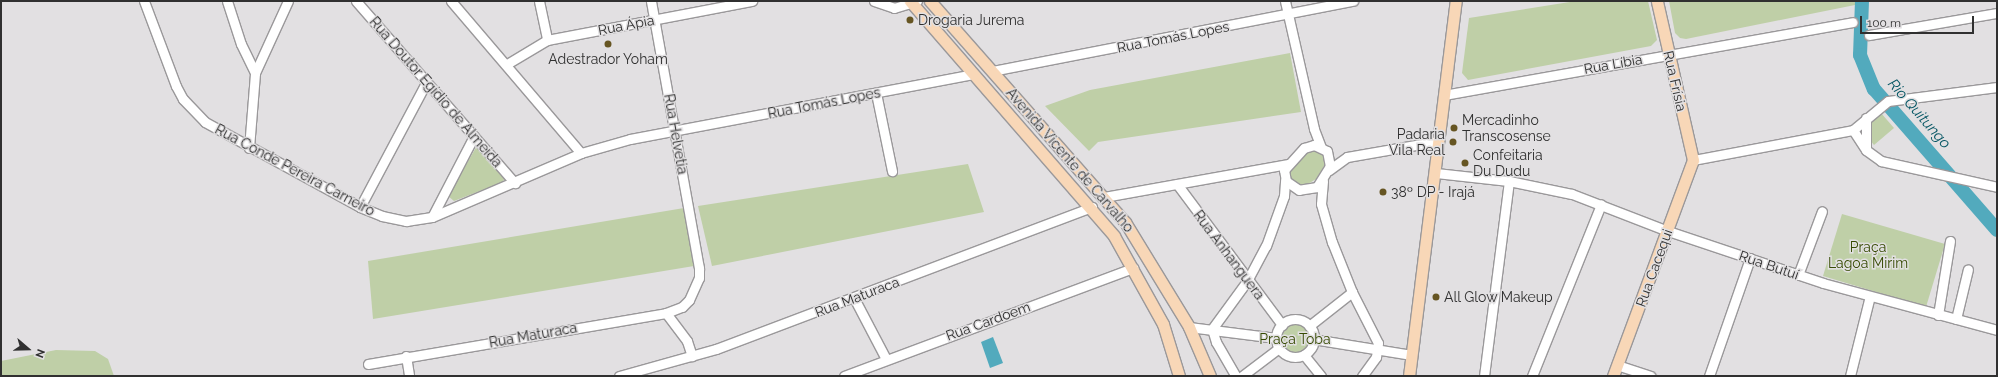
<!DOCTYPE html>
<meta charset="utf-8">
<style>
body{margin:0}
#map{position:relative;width:1998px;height:377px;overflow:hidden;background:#e2e0e2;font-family:Raleway,sans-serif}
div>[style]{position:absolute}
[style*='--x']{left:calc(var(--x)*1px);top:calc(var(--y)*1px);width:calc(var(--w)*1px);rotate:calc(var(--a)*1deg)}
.green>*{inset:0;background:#bfcfa7}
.round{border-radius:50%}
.water>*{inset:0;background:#52aabd}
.river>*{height:14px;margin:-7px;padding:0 7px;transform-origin:7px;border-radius:7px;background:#52aabd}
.roads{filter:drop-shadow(1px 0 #9a989a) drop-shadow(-1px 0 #9a989a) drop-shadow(0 1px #9a989a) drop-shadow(0 -1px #9a989a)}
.minor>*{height:9px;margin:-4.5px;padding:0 4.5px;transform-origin:4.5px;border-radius:4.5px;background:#fff}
.minor>.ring{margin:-4.5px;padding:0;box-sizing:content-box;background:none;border:9px solid #fff;border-radius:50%}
.major>*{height:11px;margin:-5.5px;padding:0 5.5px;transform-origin:5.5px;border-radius:5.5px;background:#f8d7b7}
.dots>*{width:11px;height:11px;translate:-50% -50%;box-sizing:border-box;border:2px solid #e2e0e2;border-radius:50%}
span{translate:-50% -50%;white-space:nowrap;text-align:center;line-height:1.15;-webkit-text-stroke:3px #e2e0e2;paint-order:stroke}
.poi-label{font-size:14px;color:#303030}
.left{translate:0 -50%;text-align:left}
.right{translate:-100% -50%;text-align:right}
.street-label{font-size:14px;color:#303030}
.park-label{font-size:14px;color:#374b03}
.water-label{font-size:15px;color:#045563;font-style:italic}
.frame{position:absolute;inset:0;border:2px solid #303030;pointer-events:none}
.north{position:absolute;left:8px;top:329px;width:40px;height:40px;-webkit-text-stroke:3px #e2e0e2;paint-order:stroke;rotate:110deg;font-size:11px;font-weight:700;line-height:16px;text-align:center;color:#303030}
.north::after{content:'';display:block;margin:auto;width:14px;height:18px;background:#303030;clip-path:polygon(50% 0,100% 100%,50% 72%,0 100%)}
.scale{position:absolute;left:1860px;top:16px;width:114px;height:18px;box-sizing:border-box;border:2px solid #303030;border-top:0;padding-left:5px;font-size:12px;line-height:14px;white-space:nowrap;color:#303030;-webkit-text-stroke:3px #e2e0e2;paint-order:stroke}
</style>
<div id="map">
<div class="green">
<i style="clip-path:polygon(1576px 1px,1648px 1px,1657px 40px,1651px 46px,1468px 80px,1462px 73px,1469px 18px)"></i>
<i style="clip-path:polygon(1669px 1px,1860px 1px,1860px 4px,1686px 39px,1680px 38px,1675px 33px)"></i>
<i style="clip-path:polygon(1290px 53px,1301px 112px,1098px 142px,1089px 151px,1045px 106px,1090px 90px)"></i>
<i style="clip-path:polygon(1881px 113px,1894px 128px,1874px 145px,1870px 140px,1870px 123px)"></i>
<i style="clip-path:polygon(478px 144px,506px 174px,503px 182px,454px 201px,448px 196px)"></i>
<i style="clip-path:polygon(1309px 151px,1320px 152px,1324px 158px,1324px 166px,1316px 179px,1308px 184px,1299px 184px,1290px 178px,1290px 171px)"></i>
<i style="clip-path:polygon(968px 164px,984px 212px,712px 266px,698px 206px)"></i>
<i style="clip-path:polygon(684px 208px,694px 266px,373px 319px,368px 261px)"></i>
<i style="clip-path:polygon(1842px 214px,1945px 244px,1926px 307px,1823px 276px)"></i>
<i class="round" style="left:1280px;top:324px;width:30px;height:30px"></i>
<i style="clip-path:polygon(56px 350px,95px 351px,108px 359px,114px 376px,1px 376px,1px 361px)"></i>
</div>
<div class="water">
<i style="clip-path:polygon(993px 337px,1003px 363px,990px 368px,981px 342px)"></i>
</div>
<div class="river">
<i style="--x:1862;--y:1;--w:54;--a:92.1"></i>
<i style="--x:1860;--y:55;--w:37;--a:68"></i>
<i style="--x:1874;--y:89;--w:187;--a:48.9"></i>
</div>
<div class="roads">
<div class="minor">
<i style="--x:144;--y:1;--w:91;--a:69.4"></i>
<i style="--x:176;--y:86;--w:15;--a:62"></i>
<i style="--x:183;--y:99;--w:32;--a:46"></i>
<i style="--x:205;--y:122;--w:177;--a:28.7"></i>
<i style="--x:360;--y:207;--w:24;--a:22"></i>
<i style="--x:382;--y:216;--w:25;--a:12"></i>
<i style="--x:406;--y:221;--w:26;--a:-9"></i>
<i style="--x:432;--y:217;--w:162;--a:-23.2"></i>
<i style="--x:581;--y:153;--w:51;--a:-15.9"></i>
<i style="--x:630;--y:139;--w:349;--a:-10.7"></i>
<i style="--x:227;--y:1;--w:45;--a:72"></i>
<i style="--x:241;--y:44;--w:32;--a:64"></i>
<i style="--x:356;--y:1;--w:242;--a:48.9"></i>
<i style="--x:451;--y:1;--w:200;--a:49.5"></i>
<i style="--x:539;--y:1;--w:40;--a:78"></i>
<i style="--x:874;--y:1;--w:21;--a:19"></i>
<i style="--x:894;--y:8;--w:24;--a:-17"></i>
<i style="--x:1285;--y:1;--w:131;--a:77.2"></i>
<i style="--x:1314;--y:129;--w:19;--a:69"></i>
<i style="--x:1869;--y:35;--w:130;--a:-9.8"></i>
<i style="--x:507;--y:64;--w:47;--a:-31"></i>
<i style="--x:547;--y:40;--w:209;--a:-10.8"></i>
<i style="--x:992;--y:71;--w:368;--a:-11"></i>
<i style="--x:876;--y:93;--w:80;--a:78.4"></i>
<i style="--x:1444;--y:95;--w:415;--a:-10.1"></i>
<i style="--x:1866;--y:118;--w:31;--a:90"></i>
<i style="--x:1853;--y:130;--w:24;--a:57"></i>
<i style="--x:1866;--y:150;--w:19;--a:36"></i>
<i style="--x:1881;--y:161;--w:119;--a:12.6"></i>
<i style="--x:1853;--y:130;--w:45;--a:-39.6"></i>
<i style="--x:1888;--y:101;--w:110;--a:-7.3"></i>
<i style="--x:1314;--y:145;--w:14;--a:25"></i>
<i style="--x:1327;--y:151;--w:15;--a:79"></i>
<i style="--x:1330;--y:166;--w:25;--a:122"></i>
<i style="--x:1317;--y:187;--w:18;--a:171"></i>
<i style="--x:1299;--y:190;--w:16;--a:-145"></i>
<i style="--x:1286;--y:181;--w:11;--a:-100"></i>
<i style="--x:1284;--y:170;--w:30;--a:-48"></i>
<i style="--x:1304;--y:148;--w:10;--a:-17"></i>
<i style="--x:249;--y:148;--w:75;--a:-85.4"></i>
<i style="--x:255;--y:73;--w:79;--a:-65.4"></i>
<i style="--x:1693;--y:160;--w:163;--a:-10.6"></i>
<i style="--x:1329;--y:170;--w:22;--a:-36"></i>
<i style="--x:1347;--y:157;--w:93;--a:-9.9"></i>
<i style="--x:1436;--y:173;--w:73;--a:6.3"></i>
<i style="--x:1509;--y:181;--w:64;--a:11.7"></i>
<i style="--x:1572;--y:194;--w:103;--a:21.1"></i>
<i style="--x:1668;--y:231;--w:163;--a:18.5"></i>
<i style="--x:1823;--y:283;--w:180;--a:15.1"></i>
<i style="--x:1323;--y:181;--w:23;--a:95"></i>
<i style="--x:1321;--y:204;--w:40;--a:74"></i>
<i style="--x:1332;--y:242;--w:54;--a:68.2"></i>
<i style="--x:1352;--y:292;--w:57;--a:63"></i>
<i style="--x:1378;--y:343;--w:14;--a:98"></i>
<i style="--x:1376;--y:357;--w:24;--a:126"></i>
<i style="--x:1177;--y:184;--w:176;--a:53.3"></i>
<i style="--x:1104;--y:197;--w:186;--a:-10.2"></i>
<i style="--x:360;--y:207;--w:140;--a:-62"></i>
<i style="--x:432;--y:217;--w:91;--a:-62.6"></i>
<i style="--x:1798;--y:275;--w:68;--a:-69.4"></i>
<i style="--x:854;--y:298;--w:69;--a:62.3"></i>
<i style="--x:666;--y:313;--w:35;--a:53"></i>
<i style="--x:687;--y:341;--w:16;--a:72"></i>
<i style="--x:1938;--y:315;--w:75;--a:-80.8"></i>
<i style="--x:1956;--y:319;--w:51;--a:-76.5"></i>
<i class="ring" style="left:1276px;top:319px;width:29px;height:29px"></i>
<i style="--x:1309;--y:326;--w:55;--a:-38.3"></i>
<i style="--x:1189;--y:327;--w:88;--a:7.2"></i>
<i style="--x:1212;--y:329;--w:59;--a:-53.9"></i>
<i style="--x:1247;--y:281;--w:40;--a:-62"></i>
<i style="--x:1266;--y:246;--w:53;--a:-70.2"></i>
<i style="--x:1284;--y:196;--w:16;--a:-86"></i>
<i style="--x:1212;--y:329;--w:14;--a:73"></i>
<i style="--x:1216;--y:342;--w:39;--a:60"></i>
<i style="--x:1313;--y:339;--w:100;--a:9.2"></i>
<i style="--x:1304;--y:355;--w:27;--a:51"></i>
<i style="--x:406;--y:356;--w:20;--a:81"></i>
<i style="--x:368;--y:364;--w:302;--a:-9.7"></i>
<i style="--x:666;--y:313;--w:17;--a:-21"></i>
<i style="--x:682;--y:307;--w:10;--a:-45"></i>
<i style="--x:689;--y:300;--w:24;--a:-66"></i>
<i style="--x:699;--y:278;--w:10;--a:-90"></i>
<i style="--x:699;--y:268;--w:271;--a:-100.2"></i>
<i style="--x:1617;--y:365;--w:35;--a:18"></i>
<i style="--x:619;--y:376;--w:101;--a:-15.6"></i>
<i style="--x:716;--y:349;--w:402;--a:-20.7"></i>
<i style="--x:844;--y:376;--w:309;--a:-20.5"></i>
<i style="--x:1242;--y:376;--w:46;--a:-37.1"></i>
<i style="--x:1484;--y:376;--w:197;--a:-82.7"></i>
<i style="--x:1532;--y:376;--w:185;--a:-68.1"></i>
<i style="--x:1709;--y:376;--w:125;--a:-70.8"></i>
<i style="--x:1850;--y:376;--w:82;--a:-76"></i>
</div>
<div class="major">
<i style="--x:910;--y:1;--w:311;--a:49"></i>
<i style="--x:1114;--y:236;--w:101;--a:60.9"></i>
<i style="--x:1163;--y:324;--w:54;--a:72.9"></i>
<i style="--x:930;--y:1;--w:295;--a:48.6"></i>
<i style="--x:1125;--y:222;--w:123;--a:58.6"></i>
<i style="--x:1189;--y:327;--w:53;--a:66.8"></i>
<i style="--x:1409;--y:376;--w:378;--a:-82.9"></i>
<i style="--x:1613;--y:376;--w:230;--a:-69.7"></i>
<i style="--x:1693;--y:160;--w:163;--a:-102.8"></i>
</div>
</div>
<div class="dots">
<i style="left:910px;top:20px;background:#652"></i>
<i style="left:608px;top:44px;background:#652"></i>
<i style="left:1454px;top:128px;background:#652"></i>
<i style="left:1453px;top:142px;background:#652"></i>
<i style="left:1465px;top:163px;background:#652"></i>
<i style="left:1383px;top:192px;background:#652"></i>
<i style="left:1436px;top:297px;background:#652"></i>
</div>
<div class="poi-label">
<span class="left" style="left:918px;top:20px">Drogaria Jurema</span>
<span style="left:608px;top:59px">Adestrador Yoham</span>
<span class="left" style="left:1462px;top:128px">Mercadinho<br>Transcosense</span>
<span class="right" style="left:1445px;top:142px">Padaria<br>Vila Real</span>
<span class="left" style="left:1473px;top:163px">Confeitaria<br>Du Dudu</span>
<span class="left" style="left:1391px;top:192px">38º DP - Irajá</span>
<span class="left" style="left:1444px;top:297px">All Glow Makeup</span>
</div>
<div class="street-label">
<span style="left:626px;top:25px;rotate:-11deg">Rua Ápia</span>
<span style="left:1173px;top:37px;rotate:-11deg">Rua Tomás Lopes</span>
<span style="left:1613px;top:64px;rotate:-10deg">Rua Líbia</span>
<span style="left:1675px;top:81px;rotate:77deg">Rua Frísia</span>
<span style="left:436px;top:92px;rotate:49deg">Rua Doutor Egídio de Almeida</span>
<span style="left:824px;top:103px;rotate:-11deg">Rua Tomás Lopes</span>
<span style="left:676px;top:134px;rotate:80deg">Rua Helvetia</span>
<span style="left:1070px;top:160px;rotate:49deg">Avenida Vicente de Carvalho</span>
<span style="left:295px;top:170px;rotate:28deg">Rua Conde Pereira Carneiro</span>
<span style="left:1229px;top:255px;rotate:53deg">Rua Anhanguera</span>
<span style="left:1769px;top:265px;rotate:19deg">Rua Butuí</span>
<span style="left:1654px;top:268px;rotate:-70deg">Rua Cacequi</span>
<span style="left:857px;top:297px;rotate:-21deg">Rua Maturaca</span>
<span style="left:988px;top:321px;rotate:-20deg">Rua Cardoem</span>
<span style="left:533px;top:335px;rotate:-10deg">Rua Maturaca</span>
</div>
<div class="park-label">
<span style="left:1868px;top:255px">Praça<br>Lagoa Mirim</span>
<span style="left:1295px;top:339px">Praça Toba</span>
</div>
<div class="water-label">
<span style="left:1919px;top:114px;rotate:49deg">Rio Quitungo</span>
</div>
<div class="frame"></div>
<div class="north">N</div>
<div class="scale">100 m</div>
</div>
